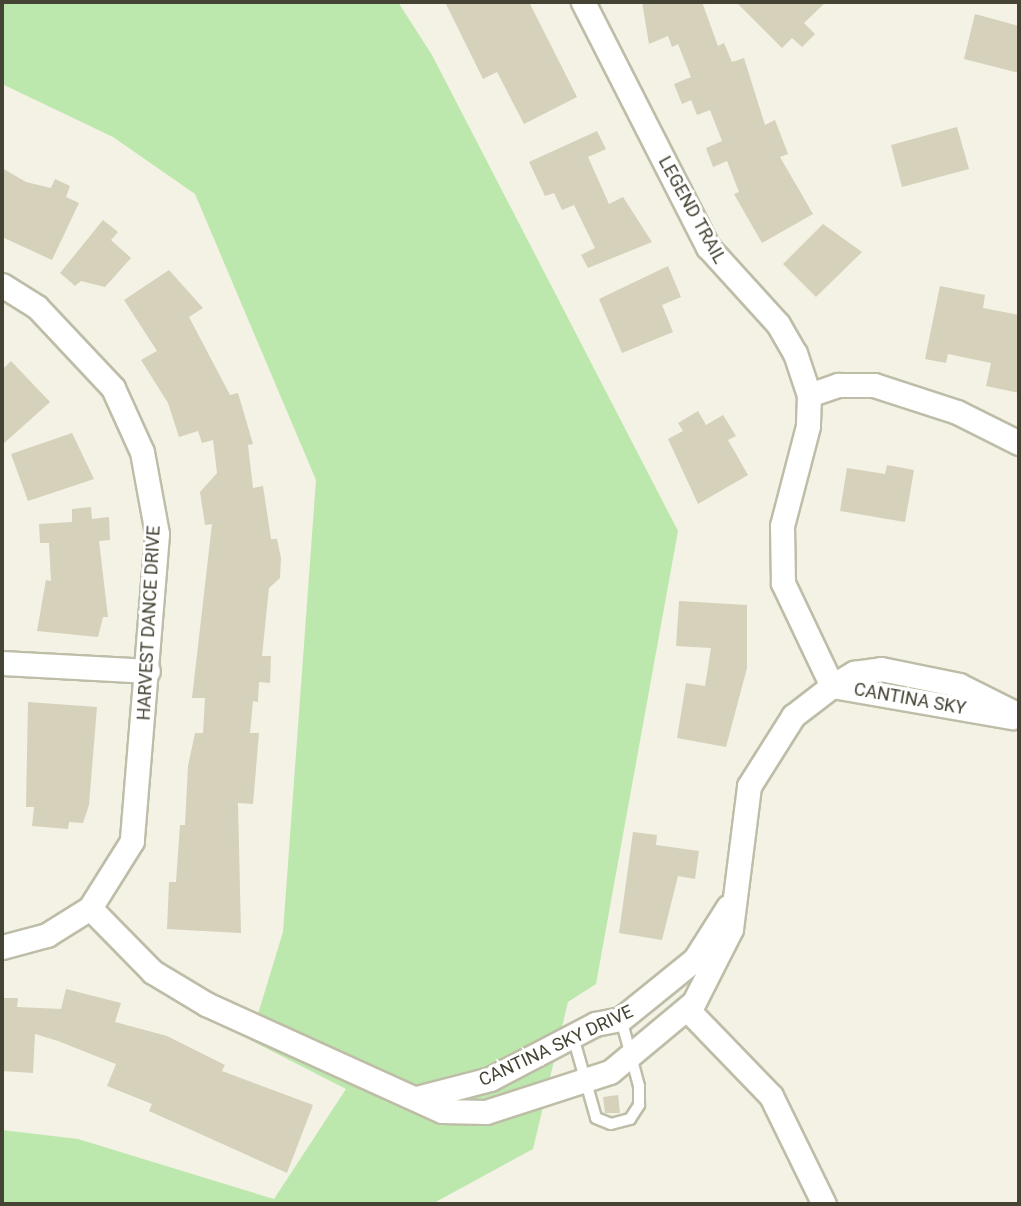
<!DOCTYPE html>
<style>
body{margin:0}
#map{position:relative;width:1021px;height:1206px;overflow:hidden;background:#f3f2e5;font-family:Roboto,sans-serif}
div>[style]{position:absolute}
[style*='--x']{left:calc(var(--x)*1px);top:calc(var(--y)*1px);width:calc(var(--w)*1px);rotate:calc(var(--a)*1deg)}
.green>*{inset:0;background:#bde8ad}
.building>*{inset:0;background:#d5d1ba}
.roads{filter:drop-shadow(2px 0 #bebda7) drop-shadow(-2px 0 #bebda7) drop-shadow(0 2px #bebda7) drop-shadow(0 -2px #bebda7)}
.lane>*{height:10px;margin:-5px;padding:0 5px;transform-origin:5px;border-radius:5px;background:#fff}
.street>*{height:23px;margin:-11.5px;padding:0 11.5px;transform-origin:11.5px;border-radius:11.5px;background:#fff}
span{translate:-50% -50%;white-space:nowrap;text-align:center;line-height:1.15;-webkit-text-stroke:6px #fff;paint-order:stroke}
.street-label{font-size:18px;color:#454334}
.frame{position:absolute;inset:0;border:4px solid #454334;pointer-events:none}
</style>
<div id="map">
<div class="green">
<i style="clip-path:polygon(2px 2px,398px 2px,432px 55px,678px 531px,596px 984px,568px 1002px,533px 1149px,432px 1204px,2px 1204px,2px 1130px,78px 1139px,274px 1199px,346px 1089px,250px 1040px,283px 932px,316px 480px,195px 194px,113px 137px,2px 84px)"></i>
</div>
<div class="building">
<i style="clip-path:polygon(445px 2px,529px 2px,577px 97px,524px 124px,497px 72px,483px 79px)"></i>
<i style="clip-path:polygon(642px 2px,702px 2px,718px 46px,724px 43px,732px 62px,744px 58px,765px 125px,775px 120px,788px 154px,780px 157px,813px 214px,762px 243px,734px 194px,739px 192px,727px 161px,713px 167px,706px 148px,722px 141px,710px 110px,697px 115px,691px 100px,682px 104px,674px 84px,691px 77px,678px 44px,672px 47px,668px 36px,649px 44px)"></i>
<i style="clip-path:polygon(736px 2px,826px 2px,804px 23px,815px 34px,802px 47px,792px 38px,782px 48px)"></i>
<i style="clip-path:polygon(975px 14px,1019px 26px,1019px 73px,964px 59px)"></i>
<i style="clip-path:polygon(957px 127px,969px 169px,902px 187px,891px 145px)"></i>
<i style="clip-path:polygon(597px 131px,606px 149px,588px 157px,609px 204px,623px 197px,652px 242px,588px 268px,581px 255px,595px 248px,574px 205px,562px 210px,554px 193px,545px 196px,529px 162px)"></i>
<i style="clip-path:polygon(2px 168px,26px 182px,51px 188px,55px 179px,70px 186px,66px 197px,79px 203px,52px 260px,2px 237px)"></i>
<i style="clip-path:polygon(103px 220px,118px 232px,111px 240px,131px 258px,105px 287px,81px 281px,75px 286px,60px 273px)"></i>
<i style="clip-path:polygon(823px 224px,862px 252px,816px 297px,783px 264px)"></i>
<i style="clip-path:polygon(668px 266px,681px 297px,662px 305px,673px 332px,622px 353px,599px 299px)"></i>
<i style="clip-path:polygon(169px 270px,203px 308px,189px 317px,230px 395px,238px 393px,253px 444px,248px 445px,253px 488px,263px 486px,271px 539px,277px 539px,281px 558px,280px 578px,269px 588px,262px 656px,271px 656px,270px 683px,259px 682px,258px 702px,253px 701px,250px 733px,259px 733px,253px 804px,238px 803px,241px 933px,167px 929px,169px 882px,176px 882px,180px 825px,185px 825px,188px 766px,195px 733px,203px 733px,205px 698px,192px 698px,212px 524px,205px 525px,200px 492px,217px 473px,213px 440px,202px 443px,198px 431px,179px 437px,168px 403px,141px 360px,157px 351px,124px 300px)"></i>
<i style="clip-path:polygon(940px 286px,985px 295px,983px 308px,1019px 315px,1019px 393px,986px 386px,991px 363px,948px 354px,946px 363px,925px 359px)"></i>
<i style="clip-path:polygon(11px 361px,50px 402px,2px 445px,2px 370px)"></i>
<i style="clip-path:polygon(698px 411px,706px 425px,723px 415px,736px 436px,728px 440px,748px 475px,698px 504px,668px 439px,683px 431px,678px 423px)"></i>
<i style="clip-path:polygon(72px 433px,94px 479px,28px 501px,11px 454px)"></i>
<i style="clip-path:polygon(887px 465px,914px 470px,905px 522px,840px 511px,847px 468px,885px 474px)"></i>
<i style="clip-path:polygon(91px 507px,92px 519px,109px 517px,110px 540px,99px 541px,108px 617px,103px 617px,98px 637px,37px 631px,46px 580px,51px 581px,49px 543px,40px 543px,39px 524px,72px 522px,72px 509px)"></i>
<i style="clip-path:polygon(679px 601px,747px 605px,747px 668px,726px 747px,677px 738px,686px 683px,705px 686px,711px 648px,676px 646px)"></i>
<i style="clip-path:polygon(28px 702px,97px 707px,89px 805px,83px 823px,69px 822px,68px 829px,32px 826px,34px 807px,26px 807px)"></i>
<i style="clip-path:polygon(633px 832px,657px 835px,656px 845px,699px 851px,695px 879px,678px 876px,662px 940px,619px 933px)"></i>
<i style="clip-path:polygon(66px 989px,121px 1003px,115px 1022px,167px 1036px,225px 1065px,222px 1071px,313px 1105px,287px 1173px,149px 1111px,152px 1104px,107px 1086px,116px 1064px,58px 1041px,35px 1034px,33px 1073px,2px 1071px,2px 998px,18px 998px,17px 1007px,61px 1009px)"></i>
<i style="clip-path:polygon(618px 1095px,620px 1113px,605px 1113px,603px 1097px)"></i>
</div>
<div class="roads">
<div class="lane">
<i style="--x:574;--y:1040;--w:81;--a:74.2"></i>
<i style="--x:596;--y:1118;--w:16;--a:22"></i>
<i style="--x:611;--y:1124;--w:20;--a:-15"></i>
<i style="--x:630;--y:1119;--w:17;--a:-57"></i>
<i style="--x:639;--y:1105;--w:19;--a:-90"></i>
<i style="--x:639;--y:1086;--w:69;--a:-105"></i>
</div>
<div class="street">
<i style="--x:583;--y:2;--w:275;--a:63"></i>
<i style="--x:708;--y:247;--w:104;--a:47.7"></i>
<i style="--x:778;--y:324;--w:34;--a:60"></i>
<i style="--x:795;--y:353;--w:44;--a:71.6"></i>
<i style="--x:809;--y:395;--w:31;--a:92"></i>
<i style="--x:808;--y:426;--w:103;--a:104.6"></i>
<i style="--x:782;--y:526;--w:57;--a:89"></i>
<i style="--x:783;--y:583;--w:114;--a:64.6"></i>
<i style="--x:2;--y:285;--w:41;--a:32.2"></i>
<i style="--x:37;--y:307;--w:111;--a:46.8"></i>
<i style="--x:113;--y:388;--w:70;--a:65.6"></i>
<i style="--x:142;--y:452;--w:83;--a:79.6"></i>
<i style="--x:157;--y:534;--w:308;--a:94.7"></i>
<i style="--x:132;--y:841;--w:79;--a:122.1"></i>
<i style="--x:90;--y:908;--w:51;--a:147.9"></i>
<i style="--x:47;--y:935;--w:47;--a:165.1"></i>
<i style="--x:809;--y:395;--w:31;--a:-19"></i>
<i style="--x:838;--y:385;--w:36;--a:0"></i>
<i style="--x:874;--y:385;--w:87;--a:18"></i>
<i style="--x:957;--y:412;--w:69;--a:26.6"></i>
<i style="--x:2;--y:663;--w:146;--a:3.1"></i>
<i style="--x:832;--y:686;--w:183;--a:9.8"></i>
<i style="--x:90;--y:908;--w:90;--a:45.5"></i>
<i style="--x:153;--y:972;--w:62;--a:31.1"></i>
<i style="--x:206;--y:1004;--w:259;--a:24.4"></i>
<i style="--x:442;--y:1111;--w:44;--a:1.3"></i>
<i style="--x:486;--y:1112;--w:130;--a:-17.9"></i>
<i style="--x:610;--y:1072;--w:109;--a:-39.8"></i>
<i style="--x:694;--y:1002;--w:82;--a:-63.1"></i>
<i style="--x:731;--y:929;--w:144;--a:-82.8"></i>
<i style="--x:749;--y:786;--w:83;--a:-57.8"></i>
<i style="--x:793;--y:716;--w:49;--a:-37.6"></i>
<i style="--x:832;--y:686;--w:26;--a:-31"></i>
<i style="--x:854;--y:673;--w:27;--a:-8"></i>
<i style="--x:881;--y:669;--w:80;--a:11.6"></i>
<i style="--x:959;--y:685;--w:67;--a:26.6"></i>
<i style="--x:687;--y:1009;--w:121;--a:46"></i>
<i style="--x:771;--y:1096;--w:120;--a:63.9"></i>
<i style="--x:417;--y:1098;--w:75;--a:-14.6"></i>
<i style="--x:490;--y:1079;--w:119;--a:-27.6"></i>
<i style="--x:595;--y:1024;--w:26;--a:-11"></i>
<i style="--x:621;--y:1019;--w:95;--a:-39"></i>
<i style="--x:695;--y:959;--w:62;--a:-57.6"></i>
</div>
</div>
<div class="street-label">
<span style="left:692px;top:210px;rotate:61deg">LEGEND TRAIL</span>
<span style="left:149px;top:623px;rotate:-87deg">HARVEST DANCE DRIVE</span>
<span style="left:910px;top:699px;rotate:10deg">CANTINA SKY</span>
<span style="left:556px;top:1046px;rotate:-25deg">CANTINA SKY DRIVE</span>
</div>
<div class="frame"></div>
</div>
